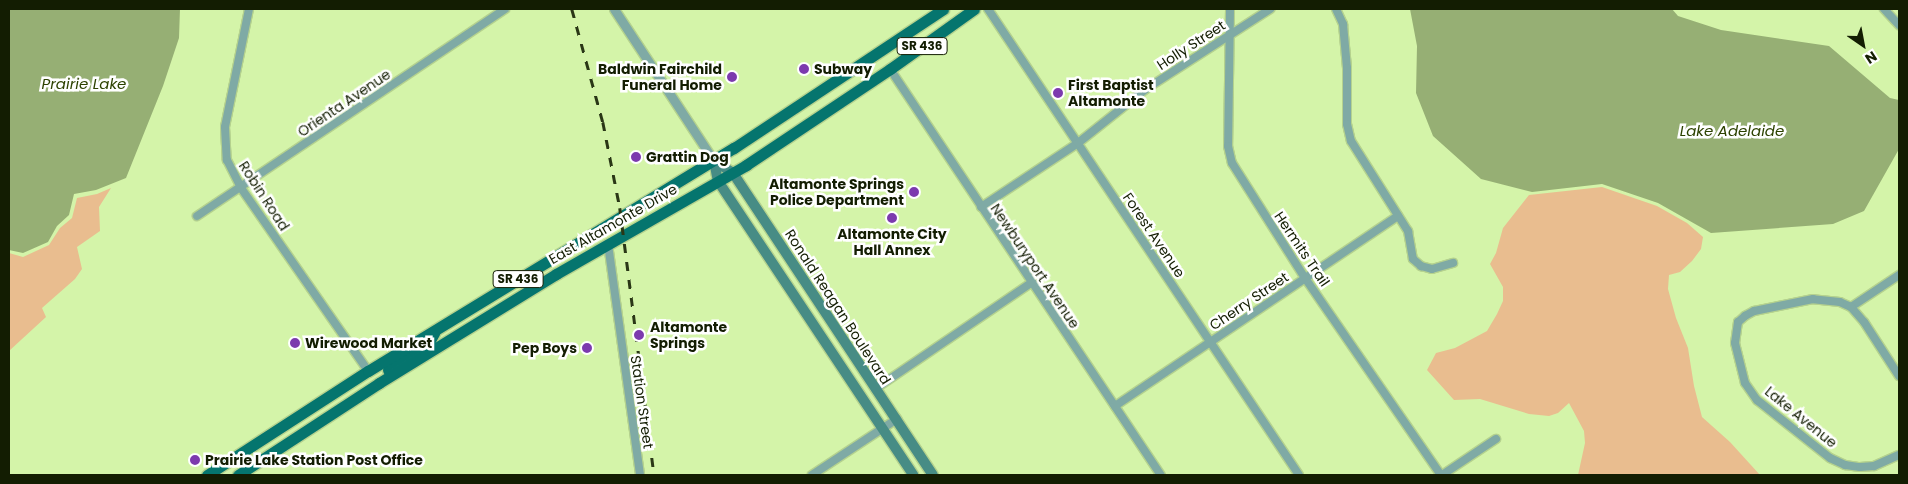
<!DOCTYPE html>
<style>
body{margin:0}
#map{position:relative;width:1908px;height:484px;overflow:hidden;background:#d4f4a9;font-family:Poppins,sans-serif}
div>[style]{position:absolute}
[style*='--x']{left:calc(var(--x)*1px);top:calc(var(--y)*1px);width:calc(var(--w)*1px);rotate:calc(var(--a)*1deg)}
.green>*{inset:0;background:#e9bd8f}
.water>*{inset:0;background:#96af74}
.roads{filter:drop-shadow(1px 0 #b5d28e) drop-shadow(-1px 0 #b5d28e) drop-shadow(0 1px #b5d28e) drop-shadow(0 -1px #b5d28e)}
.minor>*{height:8px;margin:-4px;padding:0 4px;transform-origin:4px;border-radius:4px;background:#7faaa5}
.tertiary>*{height:9px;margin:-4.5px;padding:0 4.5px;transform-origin:4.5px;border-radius:4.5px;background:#7faaa5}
.secondary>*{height:10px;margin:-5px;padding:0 5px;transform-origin:5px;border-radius:5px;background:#478c85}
.primary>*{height:11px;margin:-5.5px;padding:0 5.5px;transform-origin:5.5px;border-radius:5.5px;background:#05756e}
.rail>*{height:2.5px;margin-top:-1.25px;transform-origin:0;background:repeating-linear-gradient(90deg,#2a3716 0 9px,transparent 0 18px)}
.dots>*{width:14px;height:14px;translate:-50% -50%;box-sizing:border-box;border:2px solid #fff;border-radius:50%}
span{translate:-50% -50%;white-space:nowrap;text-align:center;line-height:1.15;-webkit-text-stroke:5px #fff;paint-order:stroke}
.shield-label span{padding:1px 4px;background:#fff;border:1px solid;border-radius:4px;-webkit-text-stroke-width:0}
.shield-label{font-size:12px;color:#131d02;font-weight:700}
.street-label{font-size:14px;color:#131d02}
.poi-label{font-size:14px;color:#131d02;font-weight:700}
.right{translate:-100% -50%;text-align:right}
.left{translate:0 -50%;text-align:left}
.water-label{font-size:15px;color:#2d4200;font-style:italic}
.frame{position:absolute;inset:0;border:10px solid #131d02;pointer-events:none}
.north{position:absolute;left:1838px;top:20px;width:50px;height:50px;-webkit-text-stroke:4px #fff;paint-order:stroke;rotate:147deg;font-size:14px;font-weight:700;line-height:20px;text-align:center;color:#131d02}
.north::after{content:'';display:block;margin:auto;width:18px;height:22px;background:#131d02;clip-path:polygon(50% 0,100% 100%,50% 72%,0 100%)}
</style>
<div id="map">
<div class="green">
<i style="clip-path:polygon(1602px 187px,1657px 206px,1687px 223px,1703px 237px,1701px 249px,1692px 261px,1680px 272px,1669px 275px,1668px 289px,1676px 318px,1688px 348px,1694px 386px,1702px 417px,1730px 442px,1760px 475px,1578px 475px,1585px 443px,1584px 431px,1569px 403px,1558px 413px,1549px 416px,1529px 414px,1480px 399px,1454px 400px,1427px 370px,1436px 353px,1455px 348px,1487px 331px,1497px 314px,1503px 301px,1503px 287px,1490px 264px,1496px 253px,1503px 228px,1529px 195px)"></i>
<i style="clip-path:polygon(111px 188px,99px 207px,100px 231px,77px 247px,82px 269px,75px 279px,42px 308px,46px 317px,9px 351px,9px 253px,23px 257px,49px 245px,60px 228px,72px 218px,77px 198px,97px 194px)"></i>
</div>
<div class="water">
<i style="clip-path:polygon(9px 9px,180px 9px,179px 38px,163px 86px,126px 178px,96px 190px,74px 194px,69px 215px,57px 226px,48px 242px,23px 253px,9px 250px)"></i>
<i style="clip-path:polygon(1410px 9px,1672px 9px,1678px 16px,1721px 30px,1829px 46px,1890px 98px,1899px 100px,1899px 149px,1864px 211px,1833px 224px,1711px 233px,1658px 203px,1602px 184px,1532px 192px,1481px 179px,1433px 136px,1416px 93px,1417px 46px)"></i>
</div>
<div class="roads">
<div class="minor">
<i style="--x:249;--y:9;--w:120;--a:101.5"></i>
<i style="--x:225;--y:127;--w:33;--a:87"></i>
<i style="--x:227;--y:160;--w:31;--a:63"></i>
<i style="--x:241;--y:188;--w:223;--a:55.2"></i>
<i style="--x:988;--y:9;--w:560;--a:56.28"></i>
<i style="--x:1230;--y:9;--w:137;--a:90.8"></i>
<i style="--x:1228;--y:146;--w:17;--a:77"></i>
<i style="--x:1232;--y:163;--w:136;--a:57.6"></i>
<i style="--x:1305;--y:278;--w:239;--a:55.4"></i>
<i style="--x:1336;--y:9;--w:17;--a:65"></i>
<i style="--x:1343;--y:24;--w:44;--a:84.8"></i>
<i style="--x:1347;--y:68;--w:56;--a:90"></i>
<i style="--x:1347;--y:124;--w:17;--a:77"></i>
<i style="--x:1351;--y:141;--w:107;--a:57.7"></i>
<i style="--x:1408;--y:231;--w:28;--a:80"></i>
<i style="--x:1413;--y:259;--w:11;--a:41"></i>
<i style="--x:1421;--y:266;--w:11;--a:15"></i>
<i style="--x:1432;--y:269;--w:22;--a:-16"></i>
<i style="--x:1884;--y:9;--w:22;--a:47"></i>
<i style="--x:890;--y:69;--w:488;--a:56.3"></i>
<i style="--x:981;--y:207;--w:116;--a:-33.4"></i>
<i style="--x:1078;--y:143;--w:87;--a:-38.5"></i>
<i style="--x:1146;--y:89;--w:148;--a:-32.8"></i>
<i style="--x:197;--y:216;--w:371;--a:-33.9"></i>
<i style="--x:608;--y:244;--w:233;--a:82.1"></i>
<i style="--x:1851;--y:307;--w:58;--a:-33.7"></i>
<i style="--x:1899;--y:376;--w:64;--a:-122.9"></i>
<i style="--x:1864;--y:322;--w:20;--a:-131"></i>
<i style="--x:1851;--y:307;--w:12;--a:-156"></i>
<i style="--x:1840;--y:302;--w:27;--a:-174"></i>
<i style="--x:1813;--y:299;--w:60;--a:168.5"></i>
<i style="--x:1754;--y:311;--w:10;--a:151"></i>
<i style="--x:1745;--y:316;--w:9;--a:139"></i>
<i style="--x:1738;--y:322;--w:21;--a:98"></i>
<i style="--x:1735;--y:343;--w:41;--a:76"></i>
<i style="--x:1745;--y:383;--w:21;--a:55"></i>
<i style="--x:1757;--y:400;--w:93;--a:38.5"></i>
<i style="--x:1830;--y:458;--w:17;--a:25"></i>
<i style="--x:1845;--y:465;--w:15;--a:8"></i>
<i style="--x:1860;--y:467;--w:14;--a:-4"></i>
<i style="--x:1874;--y:466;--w:27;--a:-24"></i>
<i style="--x:875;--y:389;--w:189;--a:-34.2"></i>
<i style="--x:1115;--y:406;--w:341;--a:-33.9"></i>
<i style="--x:812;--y:475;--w:102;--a:-33.4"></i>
<i style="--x:1442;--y:475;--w:65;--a:-33.7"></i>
</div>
<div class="tertiary">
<i style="--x:614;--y:9;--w:182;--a:56.7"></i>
</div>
<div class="secondary">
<i style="--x:714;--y:161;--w:22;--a:32"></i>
<i style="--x:733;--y:173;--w:362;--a:56.5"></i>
<i style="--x:714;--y:161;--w:20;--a:79"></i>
<i style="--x:718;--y:181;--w:353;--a:56.4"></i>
</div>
<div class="primary">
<i style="--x:388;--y:370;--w:48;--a:-33"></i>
<i style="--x:428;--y:344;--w:13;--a:-61"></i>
<i style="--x:207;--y:475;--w:192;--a:-32.9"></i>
<i style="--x:368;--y:371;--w:429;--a:-31.4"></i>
<i style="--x:734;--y:148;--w:251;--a:-33.6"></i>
<i style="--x:238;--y:475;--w:168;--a:-33.1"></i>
<i style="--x:379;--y:383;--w:208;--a:-31.6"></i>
<i style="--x:556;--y:274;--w:219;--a:-29.8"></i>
<i style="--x:746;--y:165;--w:173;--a:-33.7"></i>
<i style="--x:890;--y:69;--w:103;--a:-35.5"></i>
</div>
</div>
<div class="rail">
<i style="--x:572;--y:9;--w:117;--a:74.7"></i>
<i style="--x:603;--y:122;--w:88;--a:78.8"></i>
<i style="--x:620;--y:208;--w:269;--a:82.7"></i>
</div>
<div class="dots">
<i style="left:804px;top:69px;background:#7c3aae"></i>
<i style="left:732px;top:77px;background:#7c3aae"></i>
<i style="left:1058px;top:93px;background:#7c3aae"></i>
<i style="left:636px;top:157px;background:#7c3aae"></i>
<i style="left:914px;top:192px;background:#7c3aae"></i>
<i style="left:892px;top:218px;background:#7c3aae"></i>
<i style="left:639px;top:335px;background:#7c3aae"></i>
<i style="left:295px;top:343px;background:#7c3aae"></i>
<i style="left:587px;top:348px;background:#7c3aae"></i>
<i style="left:195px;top:460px;background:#7c3aae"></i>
</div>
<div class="shield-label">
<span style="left:922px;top:46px">SR 436</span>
<span style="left:518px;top:279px">SR 436</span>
</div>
<div class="street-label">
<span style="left:1191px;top:45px;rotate:-33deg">Holly Street</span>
<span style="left:344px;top:103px;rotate:-34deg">Orienta Avenue</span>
<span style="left:264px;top:196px;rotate:57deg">Robin Road</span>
<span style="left:613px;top:224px;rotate:-30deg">East Altamonte Drive</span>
<span style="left:1154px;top:235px;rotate:56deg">Forest Avenue</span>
<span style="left:1302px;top:249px;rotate:56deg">Hermits Trail</span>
<span style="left:1035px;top:266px;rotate:56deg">Newburyport Avenue</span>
<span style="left:1249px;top:301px;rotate:-34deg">Cherry Street</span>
<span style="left:838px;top:307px;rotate:57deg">Ronald Reagan Boulevard</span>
<span style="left:642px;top:402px;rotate:82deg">Station Street</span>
<span style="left:1801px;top:417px;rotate:39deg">Lake Avenue</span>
</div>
<div class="poi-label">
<span class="right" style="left:722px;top:77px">Baldwin Fairchild<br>Funeral Home</span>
<span class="left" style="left:814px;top:69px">Subway</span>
<span class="left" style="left:1068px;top:93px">First Baptist<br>Altamonte</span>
<span class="left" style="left:646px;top:157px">Grattin Dog</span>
<span class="right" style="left:904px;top:192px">Altamonte Springs<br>Police Department</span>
<span style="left:892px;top:242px">Altamonte City<br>Hall Annex</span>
<span class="left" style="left:650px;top:335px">Altamonte<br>Springs</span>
<span class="left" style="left:305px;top:343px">Wirewood Market</span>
<span class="right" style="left:577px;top:348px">Pep Boys</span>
<span class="left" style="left:205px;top:460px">Prairie Lake Station Post Office</span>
</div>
<div class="water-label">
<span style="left:84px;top:84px">Prairie Lake</span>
<span style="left:1732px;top:131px">Lake Adelaide</span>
</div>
<div class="frame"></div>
<div class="north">N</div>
</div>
